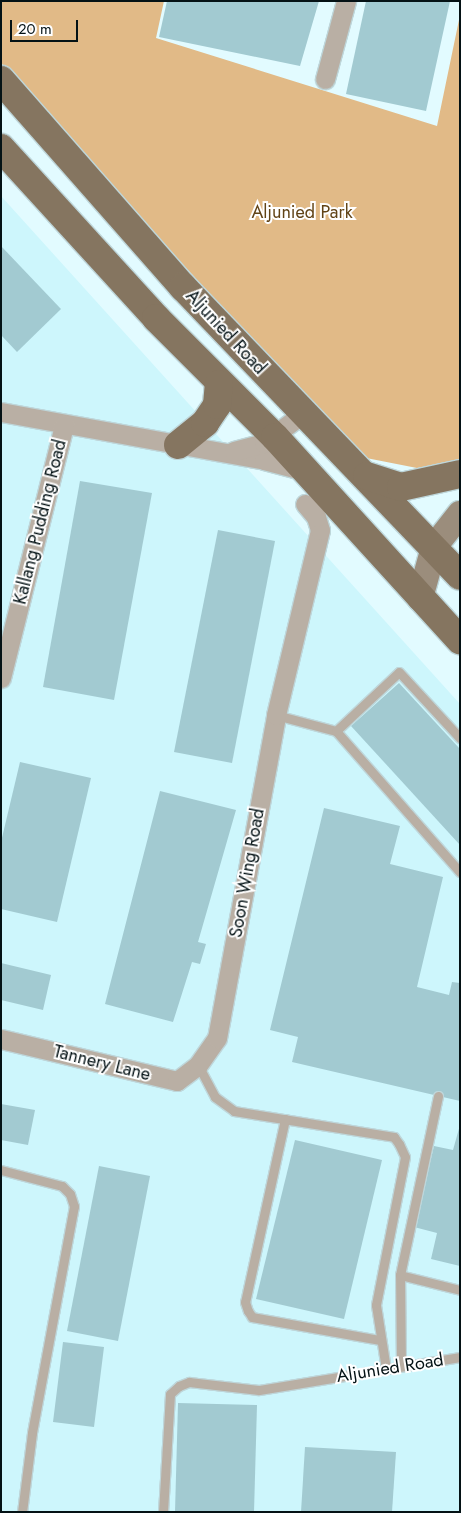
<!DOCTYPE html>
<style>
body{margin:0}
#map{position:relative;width:461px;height:1513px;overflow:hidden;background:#e2fbff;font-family:Jost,sans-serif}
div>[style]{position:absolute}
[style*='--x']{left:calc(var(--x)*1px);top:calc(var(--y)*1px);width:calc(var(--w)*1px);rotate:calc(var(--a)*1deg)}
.built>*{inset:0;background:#cdf6fc}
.green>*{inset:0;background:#e1ba87}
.building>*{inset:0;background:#a2cad1}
.roads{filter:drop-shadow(1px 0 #bed6da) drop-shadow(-1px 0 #bed6da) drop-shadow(0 1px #bed6da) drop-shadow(0 -1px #bed6da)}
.lane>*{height:9px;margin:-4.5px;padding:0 4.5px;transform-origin:4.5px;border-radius:4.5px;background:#b9afa4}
.street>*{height:19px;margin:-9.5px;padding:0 9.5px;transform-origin:9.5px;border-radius:9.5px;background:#b9afa4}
.secondary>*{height:26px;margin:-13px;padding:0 13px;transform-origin:13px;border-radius:13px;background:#9b8d7c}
.primary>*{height:28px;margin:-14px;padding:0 14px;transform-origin:14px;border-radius:14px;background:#857560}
span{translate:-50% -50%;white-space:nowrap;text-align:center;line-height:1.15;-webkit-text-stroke:4px #fff;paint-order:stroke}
.park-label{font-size:18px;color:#614316}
.street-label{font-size:18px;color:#041215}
.frame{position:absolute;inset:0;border:2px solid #041215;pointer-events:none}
.scale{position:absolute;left:10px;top:20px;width:68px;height:22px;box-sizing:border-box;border:2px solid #041215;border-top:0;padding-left:6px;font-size:15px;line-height:18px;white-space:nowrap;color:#041215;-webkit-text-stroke:4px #fff;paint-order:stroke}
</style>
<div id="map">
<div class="built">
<i style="clip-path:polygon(1px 196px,460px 704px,460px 1512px,1px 1512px)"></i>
</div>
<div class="green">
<i style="clip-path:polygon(1px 1px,164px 1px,156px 38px,437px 126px,460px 15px,460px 464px,417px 468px,356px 456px,1px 63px)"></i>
</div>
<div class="building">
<i style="clip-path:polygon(167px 1px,319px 1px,300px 66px,159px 37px)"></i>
<i style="clip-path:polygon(366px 1px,450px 1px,426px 111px,346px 94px)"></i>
<i style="clip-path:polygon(1px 246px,61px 309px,17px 352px,1px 335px)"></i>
<i style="clip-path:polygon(80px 481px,152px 493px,114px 700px,43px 687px)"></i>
<i style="clip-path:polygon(218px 530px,275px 541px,232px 763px,174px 752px)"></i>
<i style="clip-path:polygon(399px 683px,460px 749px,460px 845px,351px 726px)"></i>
<i style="clip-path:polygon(20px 762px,91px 778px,57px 922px,1px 909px,1px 842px)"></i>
<i style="clip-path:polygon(160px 791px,236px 810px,198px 942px,206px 944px,200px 964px,192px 962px,173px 1022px,105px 1004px)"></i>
<i style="clip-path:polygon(324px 808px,400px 826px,390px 864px,443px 877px,417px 987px,449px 995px,452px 982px,460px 983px,460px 1101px,292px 1062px,298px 1037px,270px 1030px)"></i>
<i style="clip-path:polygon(1px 963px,51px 975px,43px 1010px,1px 1000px)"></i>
<i style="clip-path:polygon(1px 1104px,35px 1110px,28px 1145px,1px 1140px)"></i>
<i style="clip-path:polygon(460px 1125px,460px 1266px,431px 1259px,437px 1233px,414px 1227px,434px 1146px,453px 1150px)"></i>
<i style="clip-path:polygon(295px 1140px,382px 1160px,344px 1319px,256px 1299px)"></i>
<i style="clip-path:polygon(99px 1166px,150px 1176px,118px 1341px,67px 1331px)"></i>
<i style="clip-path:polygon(63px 1342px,104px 1347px,94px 1427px,53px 1422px)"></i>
<i style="clip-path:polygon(178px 1403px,257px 1405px,254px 1512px,175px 1512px)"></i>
<i style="clip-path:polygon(305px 1447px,396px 1452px,392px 1512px,301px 1512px)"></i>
</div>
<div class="roads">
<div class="lane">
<i style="--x:276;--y:715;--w:62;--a:14.9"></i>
<i style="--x:336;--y:731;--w:188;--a:48.7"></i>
<i style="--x:336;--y:731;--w:86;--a:-43.1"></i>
<i style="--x:399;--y:672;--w:90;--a:47.3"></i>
<i style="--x:198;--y:1065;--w:36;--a:62"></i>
<i style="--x:215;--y:1097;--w:24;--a:36"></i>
<i style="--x:234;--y:1111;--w:162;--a:9.2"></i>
<i style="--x:394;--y:1137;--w:9;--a:54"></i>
<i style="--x:399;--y:1144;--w:14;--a:65"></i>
<i style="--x:405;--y:1157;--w:151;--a:101.1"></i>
<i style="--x:376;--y:1305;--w:65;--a:81.1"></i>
<i style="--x:285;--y:1119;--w:187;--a:102.3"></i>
<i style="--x:245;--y:1302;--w:9;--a:72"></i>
<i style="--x:248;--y:1311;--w:7;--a:56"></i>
<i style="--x:252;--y:1317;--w:130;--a:10.2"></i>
<i style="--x:1;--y:1170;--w:63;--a:14.7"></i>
<i style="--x:62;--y:1186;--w:11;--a:45"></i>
<i style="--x:70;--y:1194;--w:13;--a:72"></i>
<i style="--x:74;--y:1206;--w:231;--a:100.5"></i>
<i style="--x:32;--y:1433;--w:80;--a:97.2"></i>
<i style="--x:400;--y:1275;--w:62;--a:14"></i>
<i style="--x:401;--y:1366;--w:91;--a:-90.6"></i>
<i style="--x:400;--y:1275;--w:183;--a:-78"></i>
<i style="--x:163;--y:1512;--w:118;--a:-86.6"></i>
<i style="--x:170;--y:1394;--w:12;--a:-42"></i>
<i style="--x:179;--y:1386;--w:11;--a:-22"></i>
<i style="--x:189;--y:1382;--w:70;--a:6.5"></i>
<i style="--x:259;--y:1390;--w:204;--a:-9.3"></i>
</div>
<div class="street">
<i style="--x:325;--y:79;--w:81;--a:-74.9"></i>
<i style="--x:1;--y:412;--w:267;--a:10.3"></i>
<i style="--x:264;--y:460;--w:42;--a:15"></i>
<i style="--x:234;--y:451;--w:31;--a:-15"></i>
<i style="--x:264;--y:443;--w:48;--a:-37.3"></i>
<i style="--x:1;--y:678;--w:261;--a:-76"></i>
<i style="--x:1;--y:1039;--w:181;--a:13.4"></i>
<i style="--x:177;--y:1081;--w:26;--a:-37"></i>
<i style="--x:198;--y:1065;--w:33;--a:-55"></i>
<i style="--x:217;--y:1038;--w:328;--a:-79.6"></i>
<i style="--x:276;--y:715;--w:190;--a:-76.6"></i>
<i style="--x:320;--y:530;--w:14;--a:-107"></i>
<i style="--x:316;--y:517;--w:17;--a:-130"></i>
</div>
<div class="secondary">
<i style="--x:420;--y:598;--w:53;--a:-74.6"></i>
<i style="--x:434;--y:547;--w:42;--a:-51.8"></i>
</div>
<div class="primary">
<i style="--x:1;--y:80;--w:276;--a:48.7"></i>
<i style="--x:183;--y:287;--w:400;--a:46.2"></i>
<i style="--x:1;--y:148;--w:230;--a:47.6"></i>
<i style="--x:156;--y:318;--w:168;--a:45"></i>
<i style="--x:275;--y:437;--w:275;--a:47.7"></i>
<i style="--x:178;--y:445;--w:35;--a:-39"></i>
<i style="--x:205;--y:423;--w:22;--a:-56"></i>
<i style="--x:217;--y:405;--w:21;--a:-85"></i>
<i style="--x:367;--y:476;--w:36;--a:18"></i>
<i style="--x:401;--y:487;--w:60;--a:-12.4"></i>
</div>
</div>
<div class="park-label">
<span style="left:302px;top:212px">Aljunied Park</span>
</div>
<div class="street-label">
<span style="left:226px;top:332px;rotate:47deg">Aljunied Road</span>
<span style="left:40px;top:522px;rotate:-76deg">Kallang Pudding Road</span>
<span style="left:247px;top:873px;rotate:-80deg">Soon Wing Road</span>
<span style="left:102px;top:1063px;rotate:14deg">Tannery Lane</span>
<span style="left:390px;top:1368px;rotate:-9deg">Aljunied Road</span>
</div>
<div class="frame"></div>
<div class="scale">20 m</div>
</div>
